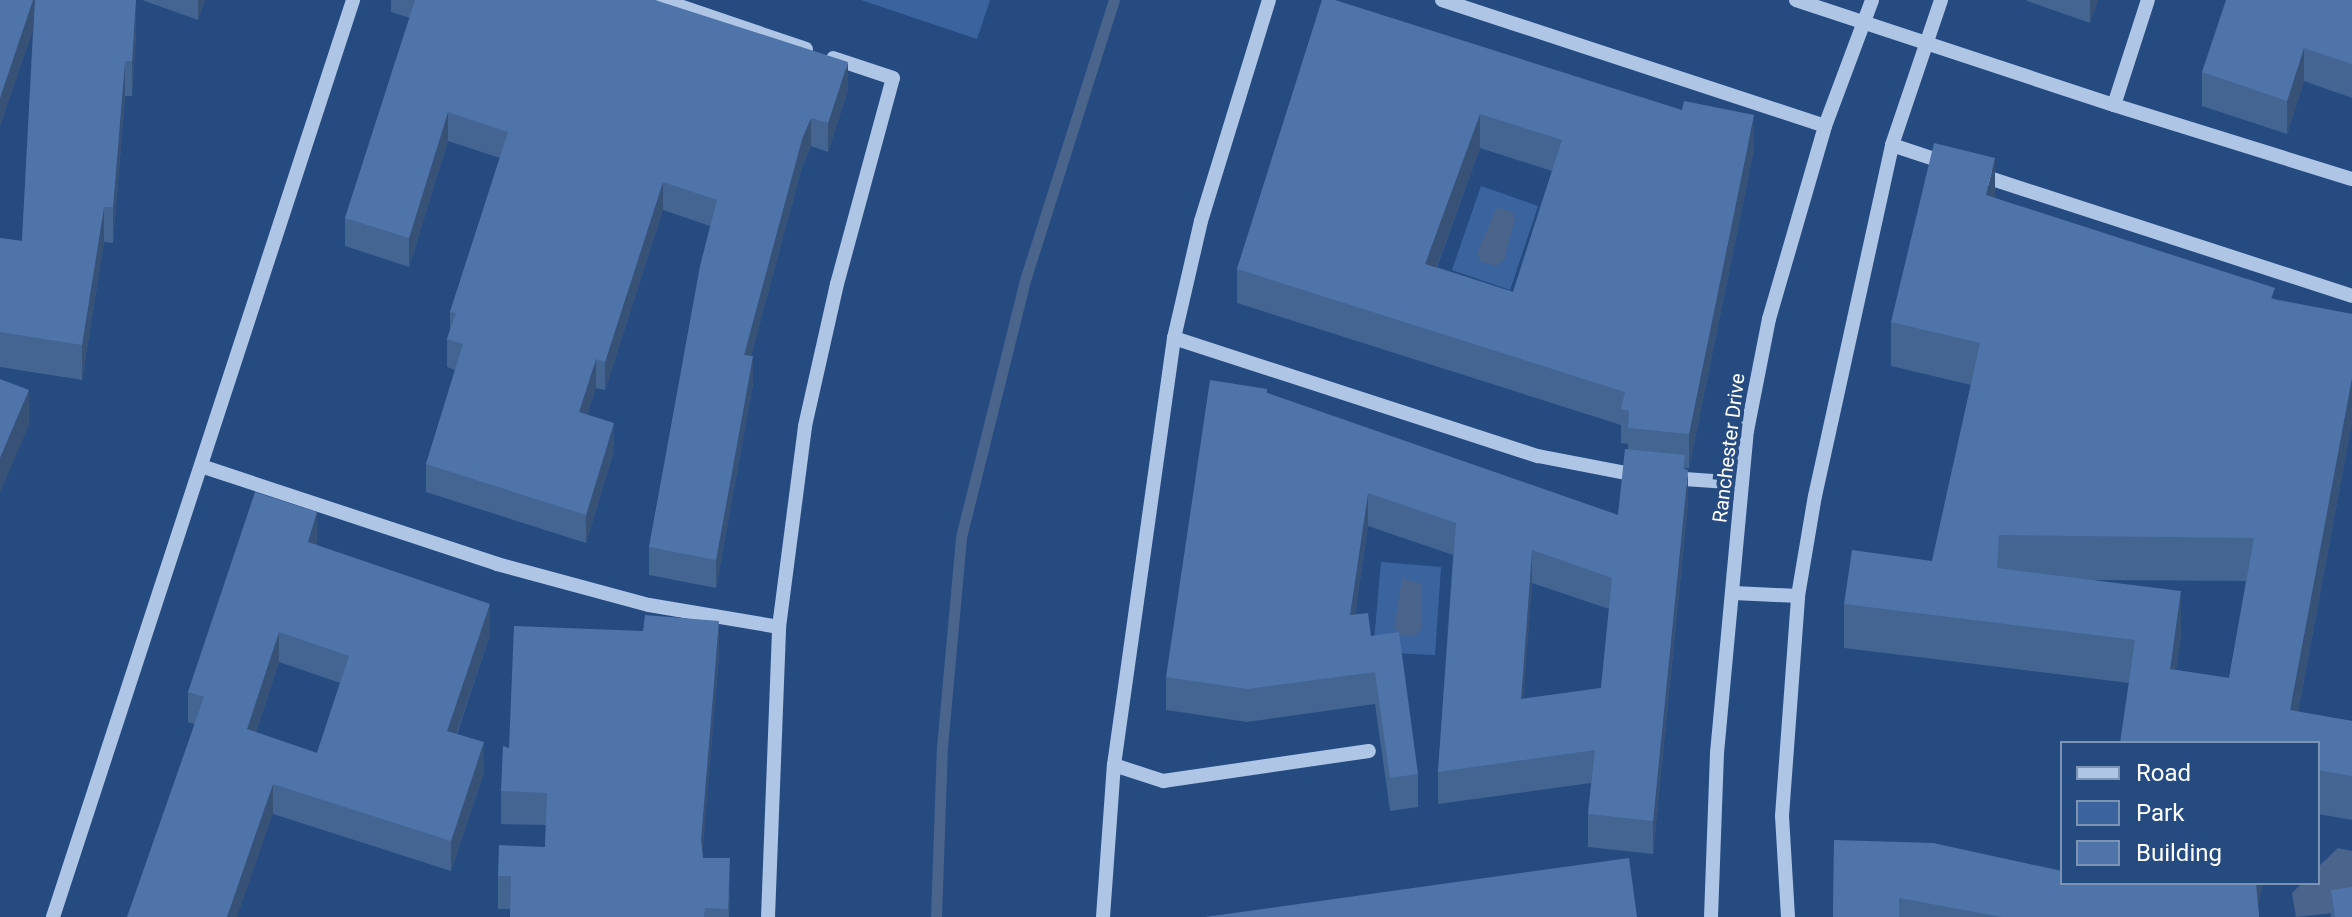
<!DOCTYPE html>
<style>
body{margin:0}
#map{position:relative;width:2352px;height:917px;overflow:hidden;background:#264b81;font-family:Roboto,sans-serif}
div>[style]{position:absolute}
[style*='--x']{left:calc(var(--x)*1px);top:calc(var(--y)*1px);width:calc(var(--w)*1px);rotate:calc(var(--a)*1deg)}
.green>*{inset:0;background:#3b649f}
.water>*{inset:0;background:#4a648c}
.stream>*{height:11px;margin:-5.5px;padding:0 5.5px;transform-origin:5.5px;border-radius:5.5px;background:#4a648c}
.minor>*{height:14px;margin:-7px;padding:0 7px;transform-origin:7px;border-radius:7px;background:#aec5e6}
.wall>*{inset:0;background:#446492}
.shaded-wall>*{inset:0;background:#375177}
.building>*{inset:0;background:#4f74aa}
span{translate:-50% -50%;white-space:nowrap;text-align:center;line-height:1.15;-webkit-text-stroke:8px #264b81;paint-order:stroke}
.street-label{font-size:20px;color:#fff}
.legend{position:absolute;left:2060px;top:741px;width:260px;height:144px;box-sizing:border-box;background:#264b81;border:2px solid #7d93b3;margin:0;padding:10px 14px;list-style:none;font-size:24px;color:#fff}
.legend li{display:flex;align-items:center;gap:16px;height:40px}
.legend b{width:40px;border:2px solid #7d93b3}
</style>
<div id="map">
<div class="green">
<i style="clip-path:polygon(861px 0,990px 0,977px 39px)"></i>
<i style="clip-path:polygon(1481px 186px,1538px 206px,1510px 290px,1452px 270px)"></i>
<i style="clip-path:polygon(1381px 562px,1441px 567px,1435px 655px,1373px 652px)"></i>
</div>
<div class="water">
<i style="clip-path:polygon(1497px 207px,1512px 212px,1515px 219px,1504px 260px,1496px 266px,1481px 262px,1477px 253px)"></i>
<i style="clip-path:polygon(1402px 578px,1422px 584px,1422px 628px,1416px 636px,1401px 635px,1394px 628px)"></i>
<i style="clip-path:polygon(2338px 848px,2352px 851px,2352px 911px,2296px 917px,2292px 893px,2302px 883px,2318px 883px,2318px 867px)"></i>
</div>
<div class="stream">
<i style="--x:936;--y:917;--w:170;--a:-88"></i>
<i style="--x:942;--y:747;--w:211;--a:-84.8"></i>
<i style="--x:961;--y:537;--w:268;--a:-76"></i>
<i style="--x:1026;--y:277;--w:291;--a:-72.4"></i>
</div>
<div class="minor">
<i style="--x:662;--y:0;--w:152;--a:18.8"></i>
<i style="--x:1442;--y:0;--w:403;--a:18.2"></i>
<i style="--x:1796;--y:0;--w:335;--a:18.3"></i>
<i style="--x:2114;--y:105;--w:110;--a:-72.1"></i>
<i style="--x:2114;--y:105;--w:249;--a:17.3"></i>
<i style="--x:1892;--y:145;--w:60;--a:18.4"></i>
<i style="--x:1980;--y:175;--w:391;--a:18"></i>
<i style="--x:1174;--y:338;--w:383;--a:18"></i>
<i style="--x:1538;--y:456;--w:106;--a:10.9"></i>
<i style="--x:201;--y:466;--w:312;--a:18.3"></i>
<i style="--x:497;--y:564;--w:157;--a:15.1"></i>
<i style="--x:649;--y:605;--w:132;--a:9.6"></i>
<i style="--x:1670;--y:478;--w:72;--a:4"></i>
<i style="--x:1734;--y:593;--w:64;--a:2.7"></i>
<i style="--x:1114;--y:765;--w:52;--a:18.1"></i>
<i style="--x:1163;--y:781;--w:208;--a:-8.3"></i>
<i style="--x:53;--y:917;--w:965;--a:-71.88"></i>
<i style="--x:768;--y:917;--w:290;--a:-87.8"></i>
<i style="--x:779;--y:627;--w:203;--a:-82.6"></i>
<i style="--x:805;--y:426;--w:146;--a:-77.3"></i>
<i style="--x:837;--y:284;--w:213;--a:-74.8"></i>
<i style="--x:893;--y:78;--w:63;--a:-161.6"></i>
<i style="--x:1103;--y:917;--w:152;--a:-85.9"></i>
<i style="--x:1114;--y:765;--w:431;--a:-82"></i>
<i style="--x:1174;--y:338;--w:120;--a:-77"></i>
<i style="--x:1201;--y:221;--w:231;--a:-72.9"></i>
<i style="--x:1711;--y:917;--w:164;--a:-87.9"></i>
<i style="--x:1717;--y:753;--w:323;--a:-84.7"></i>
<i style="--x:1747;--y:431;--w:114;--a:-78.9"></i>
<i style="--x:1769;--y:319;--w:201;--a:-73.8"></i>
<i style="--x:1825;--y:126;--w:134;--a:-69.5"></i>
<i style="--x:1788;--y:917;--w:101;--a:-93.4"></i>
<i style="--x:1782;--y:816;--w:221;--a:-85.8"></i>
<i style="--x:1798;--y:596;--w:101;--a:-80.4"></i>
<i style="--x:1815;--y:496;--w:359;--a:-77.6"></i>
<i style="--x:1892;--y:145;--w:153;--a:-71.3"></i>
</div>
<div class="wall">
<i style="clip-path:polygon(0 0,136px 34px,132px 96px,125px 96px,113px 243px,104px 242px,82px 380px,0 367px,0 238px,22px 241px,33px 29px,0 126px)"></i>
<i style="clip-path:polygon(142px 0,205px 0,198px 20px)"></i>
<i style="clip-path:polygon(391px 0,655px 0,848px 90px,828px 152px,811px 146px,802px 167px,751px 356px,753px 384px,716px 588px,649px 575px,649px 547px,710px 226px,663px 210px,605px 390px,596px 388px,587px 414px,614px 451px,586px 543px,426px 492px,426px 464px,455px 370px,447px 367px,447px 339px,450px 330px,450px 312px,500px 158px,448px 141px,409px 267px,345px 246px,345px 218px,410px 18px,391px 12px)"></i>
<i style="clip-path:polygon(evenodd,1322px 0,1754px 149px,1689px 468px,1685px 468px,1688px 503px,1653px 854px,1588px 847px,1588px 814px,1591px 783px,1438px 804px,1438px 772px,1453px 555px,1368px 526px,1355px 614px,1371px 636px,1418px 774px,1418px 807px,1390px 811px,1375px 704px,1247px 722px,1166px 710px,1166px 677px,1267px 393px,1618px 515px,1628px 450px,1628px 444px,1621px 443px,1621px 425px,1237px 303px,1237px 269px,1322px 0,1480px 148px,1552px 171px,1513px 292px,1437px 267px,1480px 148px,1322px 0,1532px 583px,1609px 609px,1601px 688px,1523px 699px,1532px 583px)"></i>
<i style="clip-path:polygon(2027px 0,2098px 0,2090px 23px,2027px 1px)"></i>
<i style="clip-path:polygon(2352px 0,2352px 98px,2304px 81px,2287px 134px,2202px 106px,2202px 72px)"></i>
<i style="clip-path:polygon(evenodd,1995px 198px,2275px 299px,2352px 314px,2352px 422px,2298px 712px,2352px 721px,2352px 820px,2318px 814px,2318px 743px,2129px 683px,1844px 648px,1844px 604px,1932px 561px,1971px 385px,1891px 366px,1891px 322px,1995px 198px,2095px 580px,2246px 581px,2229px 678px,2176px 670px,2181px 635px,2095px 580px)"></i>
<i style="clip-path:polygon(evenodd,317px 543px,317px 545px,490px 635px,457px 734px,484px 773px,451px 871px,273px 814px,194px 724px,188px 722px,188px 692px,317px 543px,279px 662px,340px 683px,317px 753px,256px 732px,279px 662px)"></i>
<i style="clip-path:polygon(719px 654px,702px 851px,703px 858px,730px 891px,729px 917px,510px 917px,510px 909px,498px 909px,498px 876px,545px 847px,546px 825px,501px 824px,501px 791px,509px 748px)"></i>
<i style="clip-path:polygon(1834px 840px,2062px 883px,2258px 904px,2259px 917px,1833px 917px)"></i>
<i style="clip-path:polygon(2331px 890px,2352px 917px,2331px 917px)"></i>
</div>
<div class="shaded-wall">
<i style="clip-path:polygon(28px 0,37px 0,34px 12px,34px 28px,0 126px,0 98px)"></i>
<i style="clip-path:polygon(136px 0,136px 34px,132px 96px,132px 61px)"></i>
<i style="clip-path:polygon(198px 0,205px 0,198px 20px)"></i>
<i style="clip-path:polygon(2090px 0,2098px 0,2090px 23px)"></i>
<i style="clip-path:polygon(2304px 48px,2304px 81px,2287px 134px,2287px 101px)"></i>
<i style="clip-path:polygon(125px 61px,125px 96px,113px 243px,113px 207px)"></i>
<i style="clip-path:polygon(848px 62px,848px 90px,828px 152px,828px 123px)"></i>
<i style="clip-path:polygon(448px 112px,448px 141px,409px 267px,409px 238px)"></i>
<i style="clip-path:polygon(1480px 114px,1480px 148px,1425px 298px,1425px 264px)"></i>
<i style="clip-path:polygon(1754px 115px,1754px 149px,1689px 468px,1689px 434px)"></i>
<i style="clip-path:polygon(811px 118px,811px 146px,802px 167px,744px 383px,744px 355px,802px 139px)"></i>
<i style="clip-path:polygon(1995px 158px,1995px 202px,1986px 195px)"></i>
<i style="clip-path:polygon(663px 182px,663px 210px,605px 390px,605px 362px)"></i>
<i style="clip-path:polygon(104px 207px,104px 242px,82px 380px,82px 345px)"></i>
<i style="clip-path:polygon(753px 356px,753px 384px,716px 588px,716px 560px)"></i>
<i style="clip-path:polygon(596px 359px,596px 388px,579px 440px,579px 412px)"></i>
<i style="clip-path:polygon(2352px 378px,2352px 422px,2292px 743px,2290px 710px)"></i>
<i style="clip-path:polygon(29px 390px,29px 425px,0 493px,0 458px)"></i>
<i style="clip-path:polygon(614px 423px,614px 451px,586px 543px,586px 515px)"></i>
<i style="clip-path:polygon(1688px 470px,1688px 503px,1653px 854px,1653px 821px)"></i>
<i style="clip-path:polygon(1368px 493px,1368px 526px,1350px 648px,1350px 615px)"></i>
<i style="clip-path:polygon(317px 512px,317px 543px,308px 573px,308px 542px)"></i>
<i style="clip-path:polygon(1532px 550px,1532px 583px,1521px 732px,1521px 699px)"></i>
<i style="clip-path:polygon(2181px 591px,2181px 635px,2170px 713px,2170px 669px)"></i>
<i style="clip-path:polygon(490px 604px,490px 635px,447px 761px,447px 731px)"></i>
<i style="clip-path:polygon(719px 621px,719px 654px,701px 871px,701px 839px)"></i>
<i style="clip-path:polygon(279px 632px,279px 662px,247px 759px,247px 729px)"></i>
<i style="clip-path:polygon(484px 742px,484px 773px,451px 871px,451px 841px)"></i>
<i style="clip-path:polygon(273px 784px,273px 814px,237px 917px,227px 917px)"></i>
<i style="clip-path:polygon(730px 858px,730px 891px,728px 917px)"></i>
<i style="clip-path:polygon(2256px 883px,2263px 883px,2256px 917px)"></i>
</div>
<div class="building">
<i style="clip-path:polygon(0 0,33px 0,0 98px)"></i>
<i style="clip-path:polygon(35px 0,136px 0,132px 61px,125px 61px,113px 207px,104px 207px,82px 345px,0 332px,0 238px,22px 241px)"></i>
<i style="clip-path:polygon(415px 0,655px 0,848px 62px,828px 123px,811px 118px,802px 139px,744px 355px,753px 356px,716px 560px,649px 547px,700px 266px,717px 200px,663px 182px,605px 362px,596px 359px,579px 412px,614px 423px,586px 515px,426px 464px,463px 344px,447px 339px,456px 313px,450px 312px,508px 132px,448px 112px,409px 238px,345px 218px)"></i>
<i style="clip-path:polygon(evenodd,1322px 0,1335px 0,1682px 110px,1684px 101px,1754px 115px,1689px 434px,1628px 428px,1629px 411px,1621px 409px,1625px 392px,1237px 269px,1322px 0,1480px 114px,1562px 140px,1513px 292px,1425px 264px,1480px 114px)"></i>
<i style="clip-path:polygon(2226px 0,2352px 0,2352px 64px,2304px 48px,2287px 101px,2202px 72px)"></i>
<i style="clip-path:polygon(evenodd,1934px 143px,1995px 158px,1986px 195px,2275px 288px,2271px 299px,2352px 314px,2352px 378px,2290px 710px,2352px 721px,2352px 776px,2318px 770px,2318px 743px,2120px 743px,2135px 640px,1844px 604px,1852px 550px,1932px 561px,1980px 343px,1891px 322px,1934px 143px,1999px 535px,2254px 538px,2229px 678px,2170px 669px,2181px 591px,1997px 568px,1999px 535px)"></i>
<i style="clip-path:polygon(0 379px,29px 390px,0 458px)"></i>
<i style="clip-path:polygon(evenodd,1210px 380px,1267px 389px,1267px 393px,1618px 515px,1625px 449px,1685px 455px,1683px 469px,1688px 470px,1653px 821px,1588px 814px,1595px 750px,1438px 772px,1456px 523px,1368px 493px,1350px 615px,1368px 613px,1371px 636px,1399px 632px,1418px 774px,1390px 778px,1375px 672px,1247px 689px,1166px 677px,1210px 380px,1532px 550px,1612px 578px,1601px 688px,1521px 699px,1532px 550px)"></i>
<i style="clip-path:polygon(evenodd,255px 492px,317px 512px,308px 542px,490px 604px,447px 731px,484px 742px,451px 841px,273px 784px,227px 917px,127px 917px,204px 697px,188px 692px,255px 492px,279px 632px,349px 656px,317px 753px,247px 729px,279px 632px)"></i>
<i style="clip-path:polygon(645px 615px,719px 621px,701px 839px,703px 858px,730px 858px,728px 909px,705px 908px,704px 917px,510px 917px,511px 876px,498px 876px,499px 845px,545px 847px,547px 793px,501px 791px,503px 746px,509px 748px,514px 626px,643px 631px)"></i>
<i style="clip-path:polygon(1834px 840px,1933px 843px,2062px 871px,2062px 883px,2256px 883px,2259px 917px,2002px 917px,1899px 898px,1899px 917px,1833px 917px)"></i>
<i style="clip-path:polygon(1629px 858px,1637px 917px,1205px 917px)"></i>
<i style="clip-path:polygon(2352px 887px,2352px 917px,2335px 917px,2331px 890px)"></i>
</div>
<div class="street-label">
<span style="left:1729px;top:448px;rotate:-83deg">Ranchester Drive</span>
</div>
<ul class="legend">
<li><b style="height:10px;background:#aec5e6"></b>Road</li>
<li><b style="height:22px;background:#3b649f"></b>Park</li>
<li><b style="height:22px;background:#4f74aa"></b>Building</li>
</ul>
</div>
